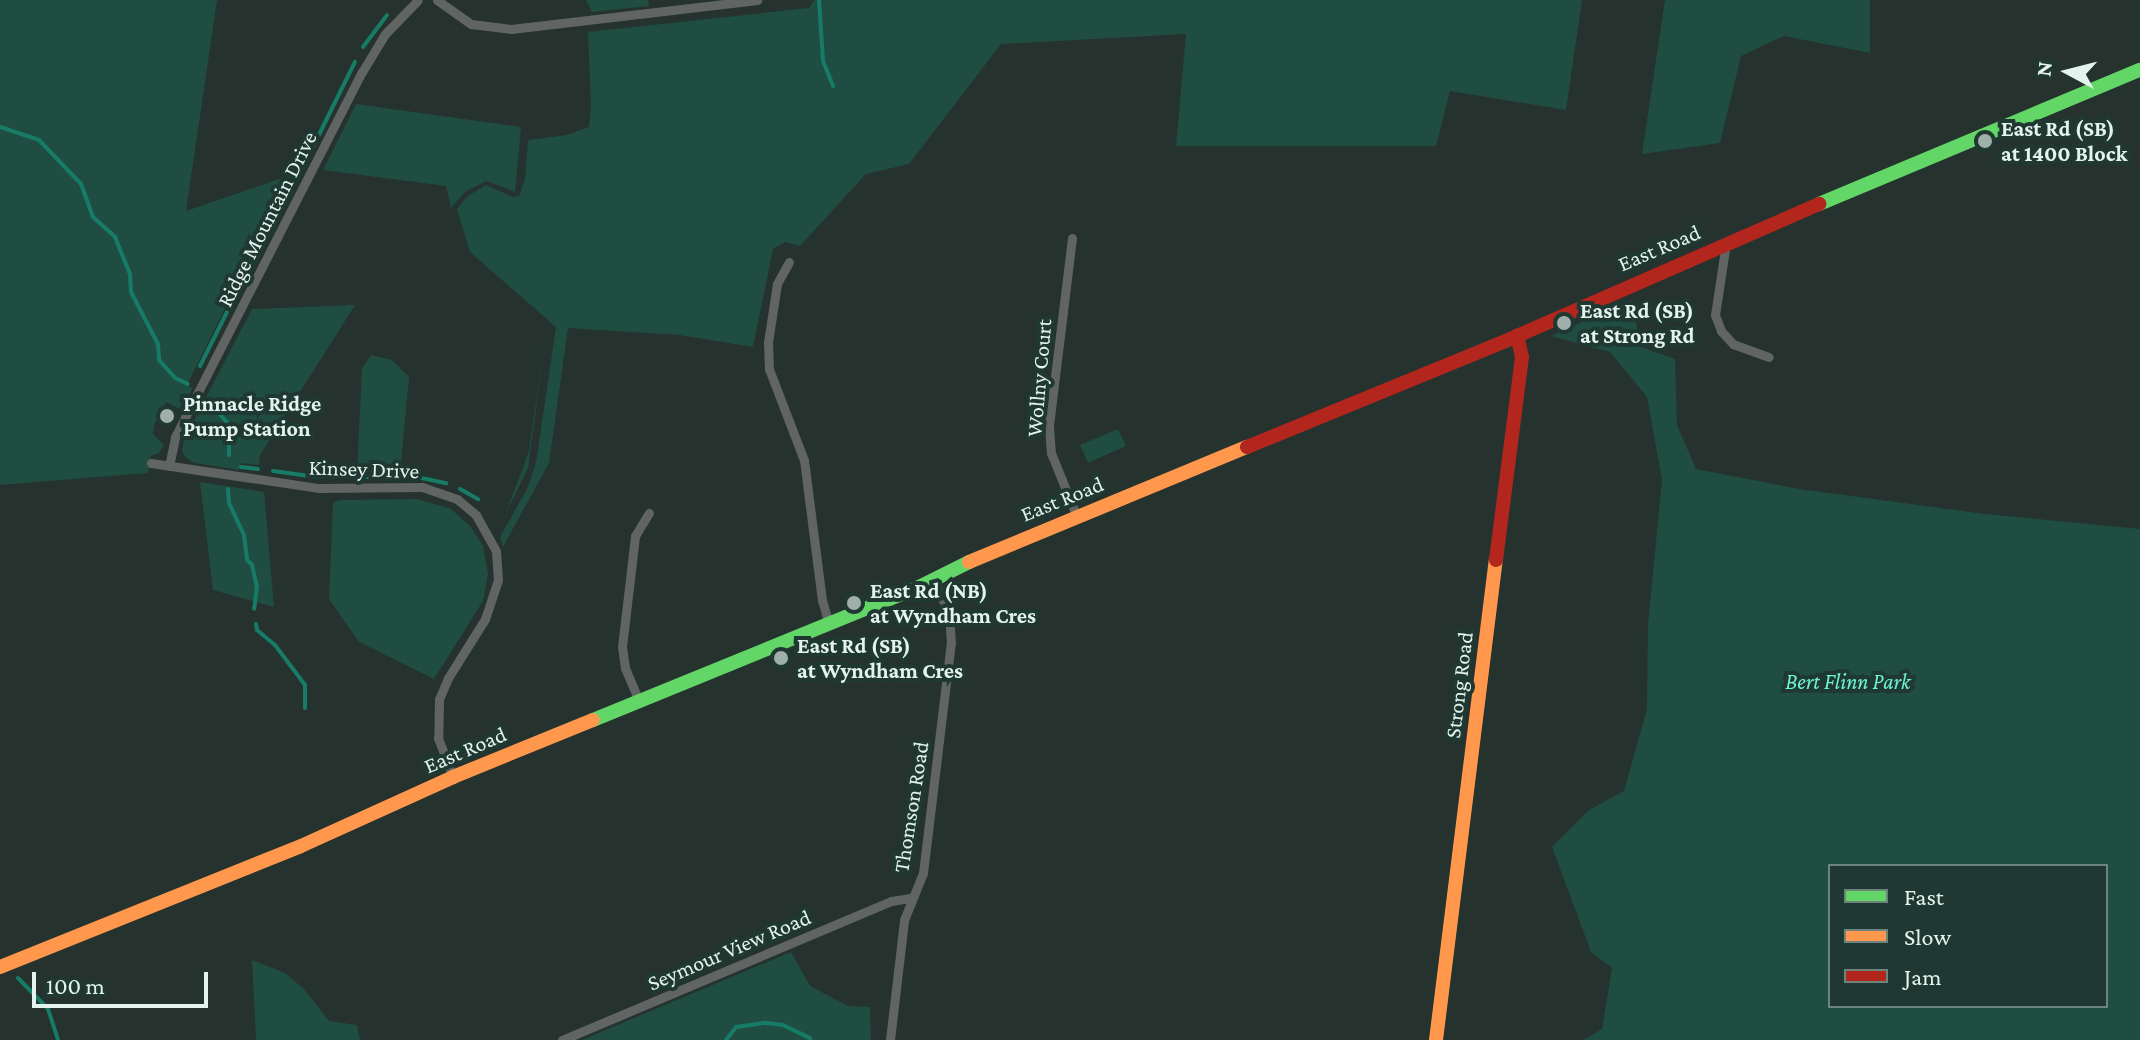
<!DOCTYPE html>
<style>
body{margin:0}
#map{position:relative;width:2140px;height:1040px;overflow:hidden;background:#25322e;font-family:"Crimson Pro",serif}
div>[style]{position:absolute}
[style*='--x']{left:calc(var(--x)*1px);top:calc(var(--y)*1px);width:calc(var(--w)*1px);rotate:calc(var(--a)*1deg)}
.green>*{inset:0;background:#204d42}
.stream>*{height:4px;margin:-2px;padding:0 2px;transform-origin:2px;border-radius:2px;background:#177c67}
.street>*{height:9px;margin:-4.5px;padding:0 4.5px;transform-origin:4.5px;border-radius:4.5px;background:#606564}
.fast>*{height:14px;margin:-7px;padding:0 7px;transform-origin:7px;border-radius:7px;background:#63d668}
.slow>*{height:14px;margin:-7px;padding:0 7px;transform-origin:7px;border-radius:7px;background:#ff974d}
.jam>*{height:14px;margin:-7px;padding:0 7px;transform-origin:7px;border-radius:7px;background:#b3261e}
.dots>*{width:22px;height:22px;translate:-50% -50%;box-sizing:border-box;border:4px solid #1f3831;border-radius:50%}
span{translate:-50% -50%;white-space:nowrap;text-align:center;line-height:1.15;-webkit-text-stroke:8px #1f3831;paint-order:stroke}
.poi-label{font-size:22px;color:#e4f3ee;font-weight:700}
.left{translate:0 -50%;text-align:left}
.street-label{font-size:22px;color:#e4f3ee}
.park-label{font-size:22px;color:#6df4d2;font-style:italic}
.legend{position:absolute;left:1828px;top:864px;width:280px;height:144px;box-sizing:border-box;background:#1f3831;border:2px solid #6e837d;margin:0;padding:10px 14px;list-style:none;font-size:24px;color:#e4f3ee}
.legend li{display:flex;align-items:center;gap:16px;height:40px}
.legend b{width:40px;border:2px solid #6e837d}
.north{position:absolute;left:2028px;top:32px;width:80px;height:80px;-webkit-text-stroke:6px #1f3831;paint-order:stroke;rotate:277deg;font-size:22px;font-weight:700;line-height:32px;text-align:center;color:#e4f3ee}
.north::after{content:'';display:block;margin:auto;width:28px;height:36px;background:#e4f3ee;clip-path:polygon(50% 0,100% 100%,50% 72%,0 100%)}
.scale{position:absolute;left:32px;top:972px;width:176px;height:36px;box-sizing:border-box;border:4px solid #e4f3ee;border-top:0;padding-left:10px;font-size:24px;line-height:28px;white-space:nowrap;color:#e4f3ee;-webkit-text-stroke:6px #1f3831;paint-order:stroke}
</style>
<div id="map">
<div class="green">
<i style="clip-path:polygon(0 0,217px 0,186px 211px,291px 175px,187px 385px,193px 388px,182px 410px,166px 402px,154px 425px,153px 434px,164px 445px,159px 453px,151px 456px,148px 473px,0 485px)"></i>
<i style="clip-path:polygon(586px 0,648px 0,649px 6px,592px 12px)"></i>
<i style="clip-path:polygon(814px 0,1582px 0,1566px 110px,1450px 91px,1436px 146px,1176px 146px,1186px 34px,1001px 44px,909px 164px,866px 174px,800px 246px,785px 242px,773px 249px,753px 347px,679px 335px,568px 328px,549px 463px,503px 547px,500px 537px,527px 489px,536px 463px,556px 327px,470px 252px,457px 209px,468px 196px,486px 185px,513px 197px,519px 196px,525px 180px,528px 140px,567px 135px,589px 127px,591px 105px,588px 32px,809px 8px)"></i>
<i style="clip-path:polygon(1665px 0,1870px 0,1870px 53px,1784px 36px,1741px 56px,1720px 143px,1642px 154px)"></i>
<i style="clip-path:polygon(356px 104px,521px 127px,515px 192px,486px 181px,465px 192px,451px 208px,446px 186px,323px 170px)"></i>
<i style="clip-path:polygon(evenodd,1632px 300px,1641px 347px,1675px 359px,1677px 425px,1696px 469px,1799px 489px,1985px 514px,2140px 529px,2140px 1040px,1583px 1040px,1602px 1029px,1612px 968px,1591px 952px,1552px 847px,1589px 810px,1624px 791px,1647px 709px,1648px 624px,1662px 480px,1647px 397px,1610px 352px,1551px 336px,1632px 300px,1830px 866px,2106px 866px,2106px 1006px,1830px 1006px,1830px 866px)"></i>
<i style="clip-path:polygon(355px 305px,260px 455px,259px 465px,241px 463px,239px 470px,195px 463px,186px 458px,182px 451px,184px 440px,252px 309px)"></i>
<i style="clip-path:polygon(547px 326px,528px 468px,506px 513px,529px 451px)"></i>
<i style="clip-path:polygon(371px 355px,392px 360px,409px 377px,400px 473px,357px 474px,362px 368px)"></i>
<i style="clip-path:polygon(1118px 429px,1126px 446px,1088px 463px,1080px 445px)"></i>
<i style="clip-path:polygon(200px 482px,264px 492px,274px 607px,213px 590px)"></i>
<i style="clip-path:polygon(417px 499px,451px 509px,471px 527px,483px 546px,488px 574px,483px 601px,434px 679px,359px 642px,329px 599px,333px 503px,339px 500px)"></i>
<i style="clip-path:polygon(791px 952px,810px 986px,848px 1006px,870px 1007px,871px 1040px,582px 1040px)"></i>
<i style="clip-path:polygon(252px 960px,285px 973px,304px 989px,329px 1021px,357px 1025px,360px 1040px,256px 1040px)"></i>
</div>
<div class="stream">
<i style="--x:819;--y:0;--w:61;--a:86.2"></i>
<i style="--x:823;--y:61;--w:27;--a:68"></i>
<i style="--x:363;--y:47;--w:40;--a:-53"></i>
<i style="--x:0;--y:127;--w:41;--a:18.4"></i>
<i style="--x:39;--y:140;--w:61;--a:46.3"></i>
<i style="--x:81;--y:184;--w:35;--a:70"></i>
<i style="--x:93;--y:217;--w:30;--a:42"></i>
<i style="--x:115;--y:237;--w:40;--a:68"></i>
<i style="--x:130;--y:274;--w:18;--a:87"></i>
<i style="--x:131;--y:292;--w:59;--a:62.6"></i>
<i style="--x:158;--y:344;--w:16;--a:86"></i>
<i style="--x:159;--y:360;--w:24;--a:48"></i>
<i style="--x:175;--y:378;--w:14;--a:25"></i>
<i style="--x:304;--y:165;--w:115;--a:-63.7"></i>
<i style="--x:232;--y:304;--w:133;--a:-62.7"></i>
<i style="--x:200;--y:366;--w:60;--a:-63.4"></i>
<i style="--x:212;--y:406;--w:25;--a:47"></i>
<i style="--x:229;--y:424;--w:31;--a:90"></i>
<i style="--x:241;--y:467;--w:17;--a:7"></i>
<i style="--x:273;--y:471;--w:44;--a:7.8"></i>
<i style="--x:317;--y:477;--w:100;--a:0"></i>
<i style="--x:417;--y:477;--w:30;--a:12"></i>
<i style="--x:228;--y:489;--w:14;--a:86"></i>
<i style="--x:229;--y:503;--w:35;--a:65"></i>
<i style="--x:244;--y:535;--w:25;--a:83"></i>
<i style="--x:247;--y:560;--w:7;--a:45"></i>
<i style="--x:252;--y:565;--w:22;--a:77"></i>
<i style="--x:257;--y:586;--w:23;--a:97"></i>
<i style="--x:460;--y:489;--w:21;--a:29"></i>
<i style="--x:256;--y:624;--w:6;--a:81"></i>
<i style="--x:257;--y:630;--w:23;--a:40"></i>
<i style="--x:275;--y:645;--w:50;--a:53.1"></i>
<i style="--x:305;--y:685;--w:23;--a:90"></i>
<i style="--x:18;--y:978;--w:43;--a:45.9"></i>
<i style="--x:48;--y:1009;--w:33;--a:72"></i>
<i style="--x:726;--y:1040;--w:16;--a:-52"></i>
<i style="--x:736;--y:1027;--w:30;--a:-8"></i>
<i style="--x:766;--y:1023;--w:17;--a:7"></i>
<i style="--x:783;--y:1025;--w:30;--a:26"></i>
</div>
<div class="street">
<i style="--x:437;--y:0;--w:42;--a:35.2"></i>
<i style="--x:471;--y:24;--w:40;--a:7.1"></i>
<i style="--x:511;--y:29;--w:248;--a:-6.7"></i>
<i style="--x:1072;--y:238;--w:189;--a:97"></i>
<i style="--x:1049;--y:426;--w:27;--a:86"></i>
<i style="--x:1051;--y:453;--w:69;--a:67.9"></i>
<i style="--x:1726;--y:243;--w:73;--a:98.7"></i>
<i style="--x:1715;--y:315;--w:17;--a:69"></i>
<i style="--x:1721;--y:331;--w:18;--a:47"></i>
<i style="--x:1733;--y:344;--w:38;--a:20"></i>
<i style="--x:789;--y:262;--w:25;--a:119"></i>
<i style="--x:777;--y:284;--w:59;--a:98.8"></i>
<i style="--x:768;--y:342;--w:27;--a:88"></i>
<i style="--x:769;--y:369;--w:97;--a:69"></i>
<i style="--x:804;--y:460;--w:141;--a:82.7"></i>
<i style="--x:822;--y:600;--w:25;--a:74"></i>
<i style="--x:151;--y:463;--w:170;--a:8.5"></i>
<i style="--x:319;--y:488;--w:103;--a:-0.6"></i>
<i style="--x:422;--y:487;--w:37;--a:19"></i>
<i style="--x:457;--y:499;--w:25;--a:40"></i>
<i style="--x:476;--y:515;--w:41;--a:60.9"></i>
<i style="--x:496;--y:551;--w:29;--a:86"></i>
<i style="--x:498;--y:580;--w:41;--a:108.4"></i>
<i style="--x:485;--y:619;--w:70;--a:122.1"></i>
<i style="--x:448;--y:678;--w:23;--a:113"></i>
<i style="--x:439;--y:699;--w:39;--a:91"></i>
<i style="--x:438;--y:738;--w:42;--a:69"></i>
<i style="--x:169;--y:466;--w:30;--a:-78"></i>
<i style="--x:175;--y:437;--w:410;--a:-62.9"></i>
<i style="--x:362;--y:72;--w:44;--a:-58.8"></i>
<i style="--x:385;--y:34;--w:47;--a:-45.9"></i>
<i style="--x:639;--y:701;--w:36;--a:-113"></i>
<i style="--x:625;--y:668;--w:21;--a:-98"></i>
<i style="--x:622;--y:647;--w:112;--a:-83.3"></i>
<i style="--x:635;--y:536;--w:27;--a:-59"></i>
<i style="--x:562;--y:1040;--w:357;--a:-22.9"></i>
<i style="--x:891;--y:901;--w:20;--a:-9"></i>
<i style="--x:890;--y:1040;--w:121;--a:-83.3"></i>
<i style="--x:904;--y:920;--w:51;--a:-68"></i>
<i style="--x:923;--y:873;--w:232;--a:-83.1"></i>
<i style="--x:951;--y:643;--w:29;--a:-94"></i>
<i style="--x:949;--y:614;--w:37;--a:-114"></i>
</div>
<div class="fast">
<i style="--x:1819;--y:204;--w:348;--a:-22.7"></i>
<i style="--x:593;--y:720;--w:352;--a:-22.2"></i>
<i style="--x:919;--y:587;--w:56;--a:-26.6"></i>
</div>
<div class="slow">
<i style="--x:969;--y:562;--w:301;--a:-22.5"></i>
<i style="--x:0;--y:967;--w:324;--a:-21.9"></i>
<i style="--x:301;--y:846;--w:167;--a:-24.4"></i>
<i style="--x:453;--y:777;--w:151;--a:-22.2"></i>
<i style="--x:1436;--y:1040;--w:484;--a:-82.9"></i>
</div>
<div class="jam">
<i style="--x:1247;--y:447;--w:292;--a:-22.3"></i>
<i style="--x:1517;--y:336;--w:330;--a:-23.6"></i>
<i style="--x:1496;--y:560;--w:205;--a:-82.7"></i>
<i style="--x:1522;--y:357;--w:22;--a:-103"></i>
</div>
<div class="dots">
<i style="left:1985px;top:141px;background:#a1afab"></i>
<i style="left:1564px;top:323px;background:#a1afab"></i>
<i style="left:167px;top:416px;background:#a1afab"></i>
<i style="left:854px;top:603px;background:#a1afab"></i>
<i style="left:781px;top:658px;background:#a1afab"></i>
</div>
<div class="poi-label">
<span class="left" style="left:2001px;top:141px">East Rd (SB)<br>at 1400 Block</span>
<span class="left" style="left:1580px;top:323px">East Rd (SB)<br>at Strong Rd</span>
<span class="left" style="left:183px;top:416px">Pinnacle Ridge<br>Pump Station</span>
<span class="left" style="left:870px;top:603px">East Rd (NB)<br>at Wyndham Cres</span>
<span class="left" style="left:797px;top:658px">East Rd (SB)<br>at Wyndham Cres</span>
</div>
<div class="street-label">
<span style="left:267px;top:219px;rotate:-63deg">Ridge Mountain Drive</span>
<span style="left:1659px;top:248px;rotate:-23deg">East Road</span>
<span style="left:1039px;top:378px;rotate:-85deg">Wollny Court</span>
<span style="left:364px;top:469px;rotate:2deg">Kinsey Drive</span>
<span style="left:1062px;top:499px;rotate:-22deg">East Road</span>
<span style="left:1459px;top:685px;rotate:-83deg">Strong Road</span>
<span style="left:465px;top:750px;rotate:-23deg">East Road</span>
<span style="left:911px;top:807px;rotate:-81deg">Thomson Road</span>
<span style="left:729px;top:950px;rotate:-23deg">Seymour View Road</span>
</div>
<div class="park-label">
<span style="left:1848px;top:682px">Bert Flinn Park</span>
</div>
<ul class="legend">
<li><b style="height:10px;background:#63d668"></b>Fast</li>
<li><b style="height:10px;background:#ff974d"></b>Slow</li>
<li><b style="height:10px;background:#b3261e"></b>Jam</li>
</ul>
<div class="north">N</div>
<div class="scale">100 m</div>
</div>
